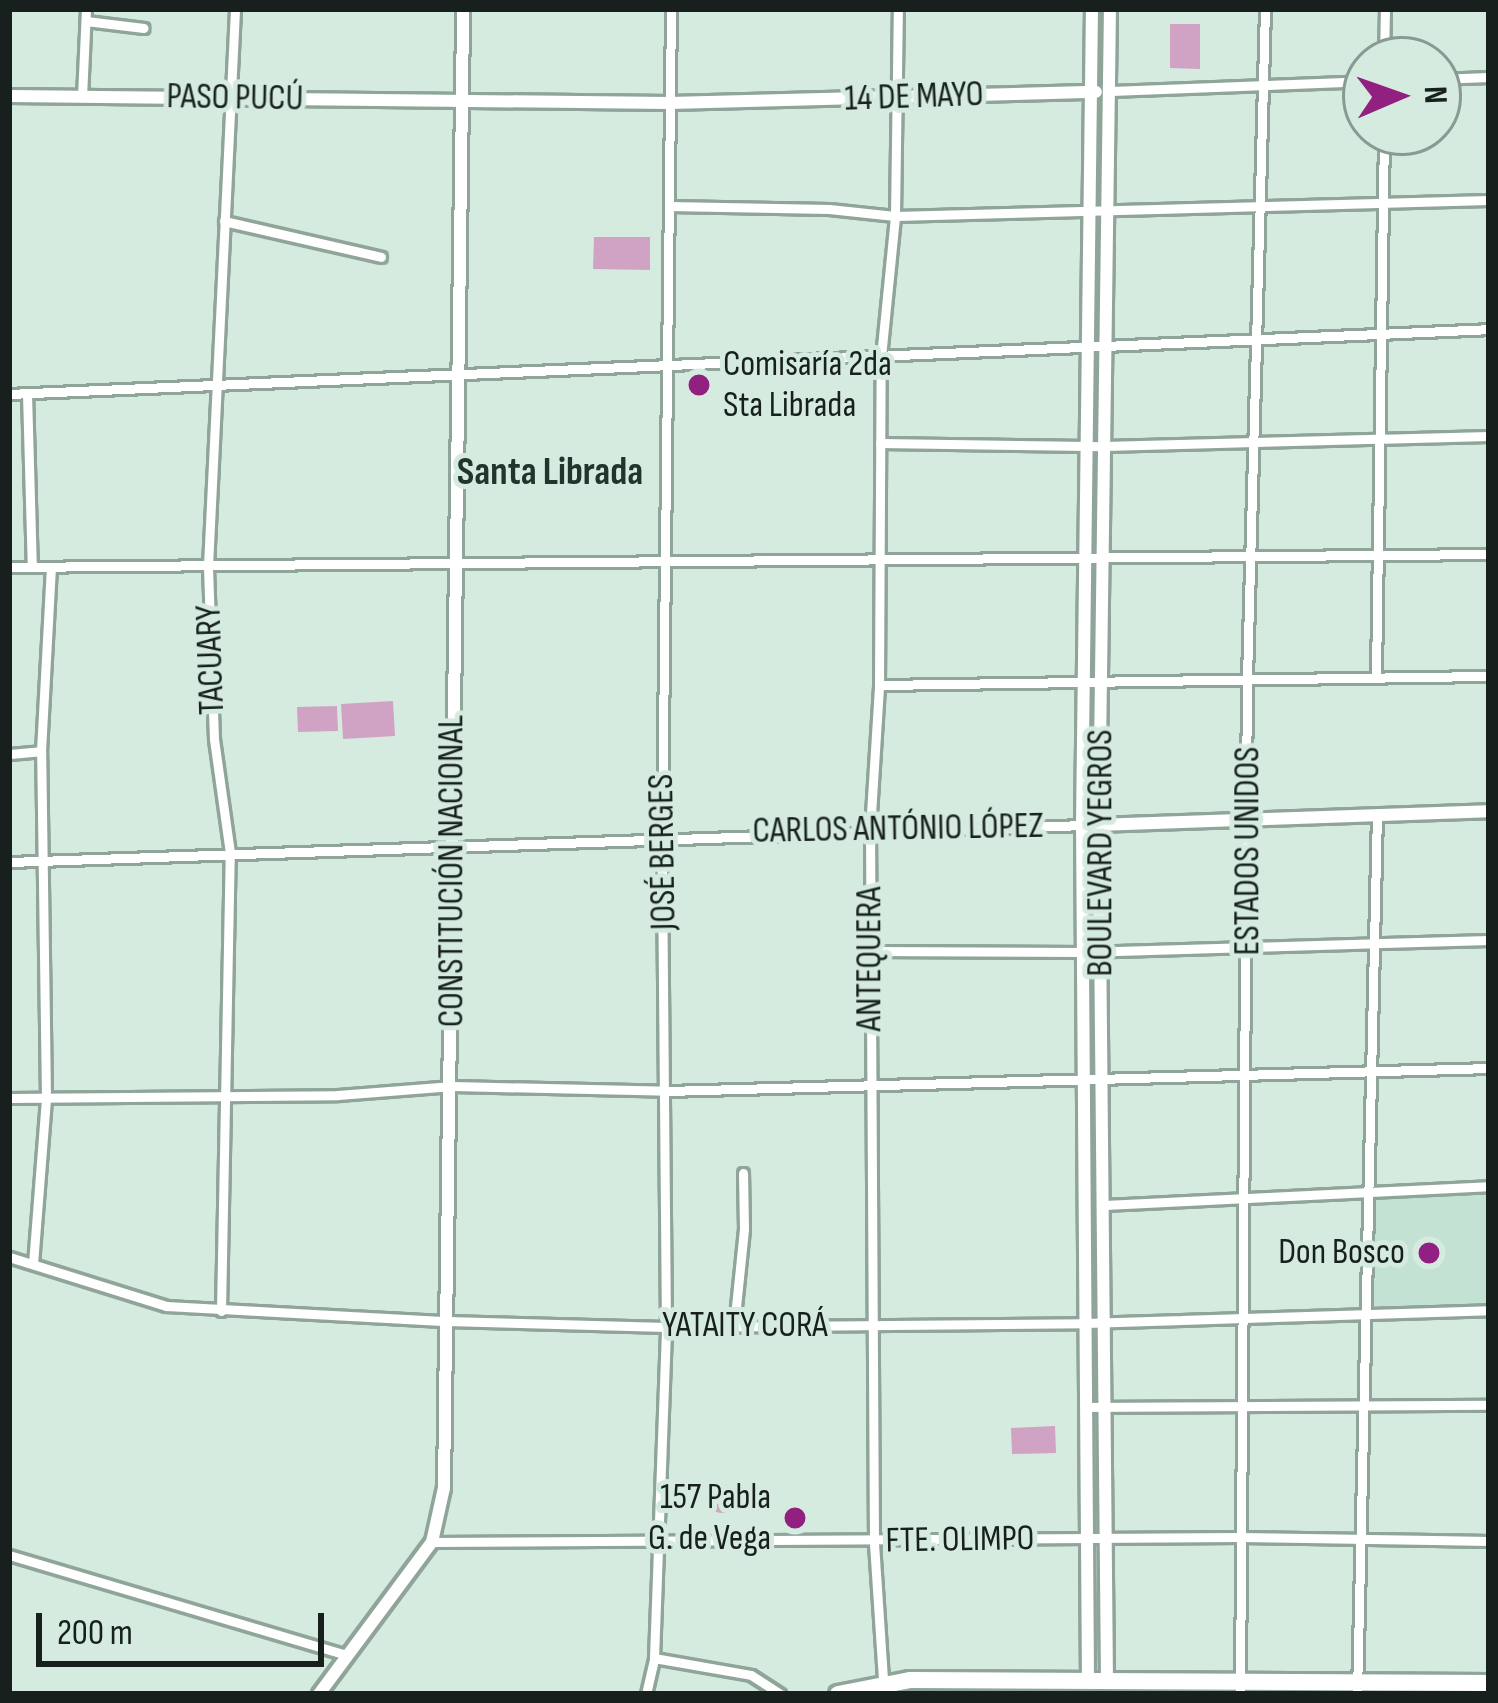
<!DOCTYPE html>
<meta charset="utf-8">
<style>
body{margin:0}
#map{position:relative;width:1498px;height:1703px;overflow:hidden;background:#d5ebe0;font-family:"Sofia Sans Condensed",sans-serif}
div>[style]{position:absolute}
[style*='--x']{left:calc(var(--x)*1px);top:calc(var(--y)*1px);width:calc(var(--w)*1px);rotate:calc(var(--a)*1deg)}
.built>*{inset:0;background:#c3e2d3}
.green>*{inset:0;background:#d0a3c5}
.round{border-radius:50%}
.roads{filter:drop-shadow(3px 0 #90a59a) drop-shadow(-3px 0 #90a59a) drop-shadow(0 3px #90a59a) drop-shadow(0 -3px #90a59a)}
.street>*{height:9px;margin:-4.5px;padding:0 4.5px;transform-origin:4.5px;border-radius:4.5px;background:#fff}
.secondary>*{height:12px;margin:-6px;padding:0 6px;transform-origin:6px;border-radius:6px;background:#fff}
.highway>*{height:16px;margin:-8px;padding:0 8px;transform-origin:8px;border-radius:8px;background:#fff}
.dots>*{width:33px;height:33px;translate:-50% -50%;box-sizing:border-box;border:6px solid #d5ebe0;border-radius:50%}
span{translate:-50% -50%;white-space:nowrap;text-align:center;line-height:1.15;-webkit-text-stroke:10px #d5ebe0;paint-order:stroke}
.street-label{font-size:36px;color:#17201c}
.poi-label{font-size:36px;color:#17201c}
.left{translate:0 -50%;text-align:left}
.right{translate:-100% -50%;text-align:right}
.neighbourhood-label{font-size:39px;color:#22342c;font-weight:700}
.frame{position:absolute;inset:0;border:12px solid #17201c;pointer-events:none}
.north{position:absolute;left:1342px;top:36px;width:120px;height:120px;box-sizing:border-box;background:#d5ebe0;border:3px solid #899a92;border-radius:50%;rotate:88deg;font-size:33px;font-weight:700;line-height:48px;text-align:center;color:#17201c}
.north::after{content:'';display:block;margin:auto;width:42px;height:54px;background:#912080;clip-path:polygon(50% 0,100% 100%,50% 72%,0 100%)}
.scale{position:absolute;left:36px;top:1613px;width:288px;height:54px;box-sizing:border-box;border:6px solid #17201c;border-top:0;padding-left:15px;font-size:36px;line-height:42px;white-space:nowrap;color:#17201c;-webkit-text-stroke:9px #d5ebe0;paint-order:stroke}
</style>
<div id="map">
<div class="built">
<i style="clip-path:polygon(1489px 1194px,1489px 1307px,1372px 1311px,1368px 1198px)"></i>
</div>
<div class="green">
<i style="clip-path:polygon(1170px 24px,1200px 24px,1200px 69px,1170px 68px)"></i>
<i style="clip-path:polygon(594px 237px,650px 237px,650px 270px,593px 269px)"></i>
<i style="clip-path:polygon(393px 701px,395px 736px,343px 739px,341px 704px)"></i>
<i style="clip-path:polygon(337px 706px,338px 731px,298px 732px,297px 707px)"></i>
<i style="clip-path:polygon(1055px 1426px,1056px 1453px,1012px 1454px,1011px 1428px)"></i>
<i class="round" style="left:708px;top:1485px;width:28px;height:28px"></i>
</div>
<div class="roads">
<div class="street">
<i style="--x:86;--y:21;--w:58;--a:6.9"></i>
<i style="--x:1384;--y:60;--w:51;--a:-88.9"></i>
<i style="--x:1438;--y:79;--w:51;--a:-2.2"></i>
<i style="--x:1109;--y:91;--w:257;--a:-2.2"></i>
<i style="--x:82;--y:97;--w:88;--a:-87.4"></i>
<i style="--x:669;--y:206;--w:160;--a:1.1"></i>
<i style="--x:829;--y:209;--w:66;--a:6.1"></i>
<i style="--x:895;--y:216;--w:594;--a:-1.54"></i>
<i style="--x:224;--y:221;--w:161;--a:12.9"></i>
<i style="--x:27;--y:393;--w:174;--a:88.4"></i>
<i style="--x:9;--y:394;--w:1481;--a:-2.51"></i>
<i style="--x:880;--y:443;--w:224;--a:0.8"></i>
<i style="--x:1104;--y:446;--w:385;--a:-1.5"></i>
<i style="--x:9;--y:567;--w:1480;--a:-0.5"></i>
<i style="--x:1376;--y:677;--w:545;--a:-89.16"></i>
<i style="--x:879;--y:685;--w:610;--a:-0.85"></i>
<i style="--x:9;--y:754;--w:32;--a:-5"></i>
<i style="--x:9;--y:862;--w:1074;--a:-1.97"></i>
<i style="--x:870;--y:951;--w:213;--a:0.3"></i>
<i style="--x:1083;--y:952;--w:406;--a:-1.7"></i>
<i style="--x:9;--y:1098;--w:329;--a:-0.5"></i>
<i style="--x:338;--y:1095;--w:115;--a:-4.5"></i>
<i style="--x:453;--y:1086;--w:214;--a:1.3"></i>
<i style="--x:667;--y:1091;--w:822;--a:-1.6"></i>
<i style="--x:1104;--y:1205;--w:385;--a:-2.8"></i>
<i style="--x:9;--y:1257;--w:164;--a:17.3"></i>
<i style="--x:166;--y:1306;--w:281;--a:3.1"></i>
<i style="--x:447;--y:1321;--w:219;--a:1.6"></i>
<i style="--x:666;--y:1327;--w:419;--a:-0.5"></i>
<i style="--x:1085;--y:1323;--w:404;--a:-1.8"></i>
<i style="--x:33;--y:1264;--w:167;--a:-85.5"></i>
<i style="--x:46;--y:1098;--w:347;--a:-90.8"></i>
<i style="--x:41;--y:751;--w:183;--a:-86.9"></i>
<i style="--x:221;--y:1311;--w:458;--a:-88.9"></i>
<i style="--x:230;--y:853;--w:115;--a:-98"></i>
<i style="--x:214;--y:739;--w:173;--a:-92"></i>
<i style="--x:208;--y:566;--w:558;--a:-87.22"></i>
<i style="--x:734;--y:1326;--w:98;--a:-84.1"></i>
<i style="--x:744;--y:1229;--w:56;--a:-91"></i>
<i style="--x:1085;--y:1407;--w:404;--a:-0.3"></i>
<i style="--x:432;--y:1542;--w:809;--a:-0.35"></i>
<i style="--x:1241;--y:1537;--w:248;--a:0.9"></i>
<i style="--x:9;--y:1555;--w:352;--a:16.5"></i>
<i style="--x:654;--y:1658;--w:98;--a:9.9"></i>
<i style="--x:751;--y:1675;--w:35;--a:33"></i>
<i style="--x:646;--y:1694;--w:37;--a:-77"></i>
<i style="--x:654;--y:1658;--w:331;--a:-87.9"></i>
<i style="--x:666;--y:1327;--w:492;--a:-90.5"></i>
<i style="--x:662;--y:835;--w:826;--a:-89.38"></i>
<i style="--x:884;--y:1694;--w:152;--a:-93.8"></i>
<i style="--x:874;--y:1542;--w:712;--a:-90.32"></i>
<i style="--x:870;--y:830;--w:145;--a:-86.4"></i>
<i style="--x:879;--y:685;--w:328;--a:-89.7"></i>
<i style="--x:881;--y:357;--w:142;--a:-84.3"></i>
<i style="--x:895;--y:216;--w:207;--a:-89.2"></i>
<i style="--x:1240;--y:1694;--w:1016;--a:-89.61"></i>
<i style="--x:1247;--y:678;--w:669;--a:-88.46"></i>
<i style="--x:1357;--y:1694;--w:879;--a:-88.7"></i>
</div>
<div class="secondary">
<i style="--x:9;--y:96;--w:661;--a:0.61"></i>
<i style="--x:670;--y:103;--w:426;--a:-1.5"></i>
<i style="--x:1096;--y:825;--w:393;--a:-2"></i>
<i style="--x:1088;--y:1681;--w:856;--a:-90.4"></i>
<i style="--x:1082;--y:825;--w:816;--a:-89.3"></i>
<i style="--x:1107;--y:1682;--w:857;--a:-90.53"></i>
<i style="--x:1099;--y:825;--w:816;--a:-89.23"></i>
<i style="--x:319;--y:1694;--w:189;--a:-53.4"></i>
<i style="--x:432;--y:1542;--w:55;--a:-77.5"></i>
<i style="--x:444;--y:1488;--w:1479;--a:-89.26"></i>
</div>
<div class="highway">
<i style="--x:838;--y:1694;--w:73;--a:-11"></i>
<i style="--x:910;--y:1680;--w:579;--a:0.3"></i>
</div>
</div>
<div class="dots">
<i style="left:699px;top:385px;background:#912080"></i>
<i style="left:1429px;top:1253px;background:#912080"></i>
<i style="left:795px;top:1518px;background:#912080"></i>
</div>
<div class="street-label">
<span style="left:914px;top:97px;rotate:-2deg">14 DE MAYO</span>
<span style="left:235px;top:98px;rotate:1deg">PASO PUCÚ</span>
<span style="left:211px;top:660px;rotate:-92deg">TACUARY</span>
<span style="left:898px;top:829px;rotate:-1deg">CARLOS ANTÓNIO LÓPEZ</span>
<span style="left:1248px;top:851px;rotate:-90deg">ESTADOS UNIDOS</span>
<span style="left:663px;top:852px;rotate:-91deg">JOSÉ BERGES</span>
<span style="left:1101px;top:853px;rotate:-90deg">BOULEVARD YEGROS</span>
<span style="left:452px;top:871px;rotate:-90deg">CONSTITUCIÓN NACIONAL</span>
<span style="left:870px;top:959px;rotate:-90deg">ANTEQUERA</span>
<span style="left:745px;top:1326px">YATAITY CORÁ</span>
<span style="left:960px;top:1540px;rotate:-1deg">FTE. OLIMPO</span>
</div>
<div class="poi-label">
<span class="left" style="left:723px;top:385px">Comisaría 2da<br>Sta Librada</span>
<span class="right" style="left:1405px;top:1253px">Don Bosco</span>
<span class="right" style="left:771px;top:1518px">157 Pabla<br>G. de Vega</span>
</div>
<div class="neighbourhood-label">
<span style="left:550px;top:473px">Santa Librada</span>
</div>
<div class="frame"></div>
<div class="north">N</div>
<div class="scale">200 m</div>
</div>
